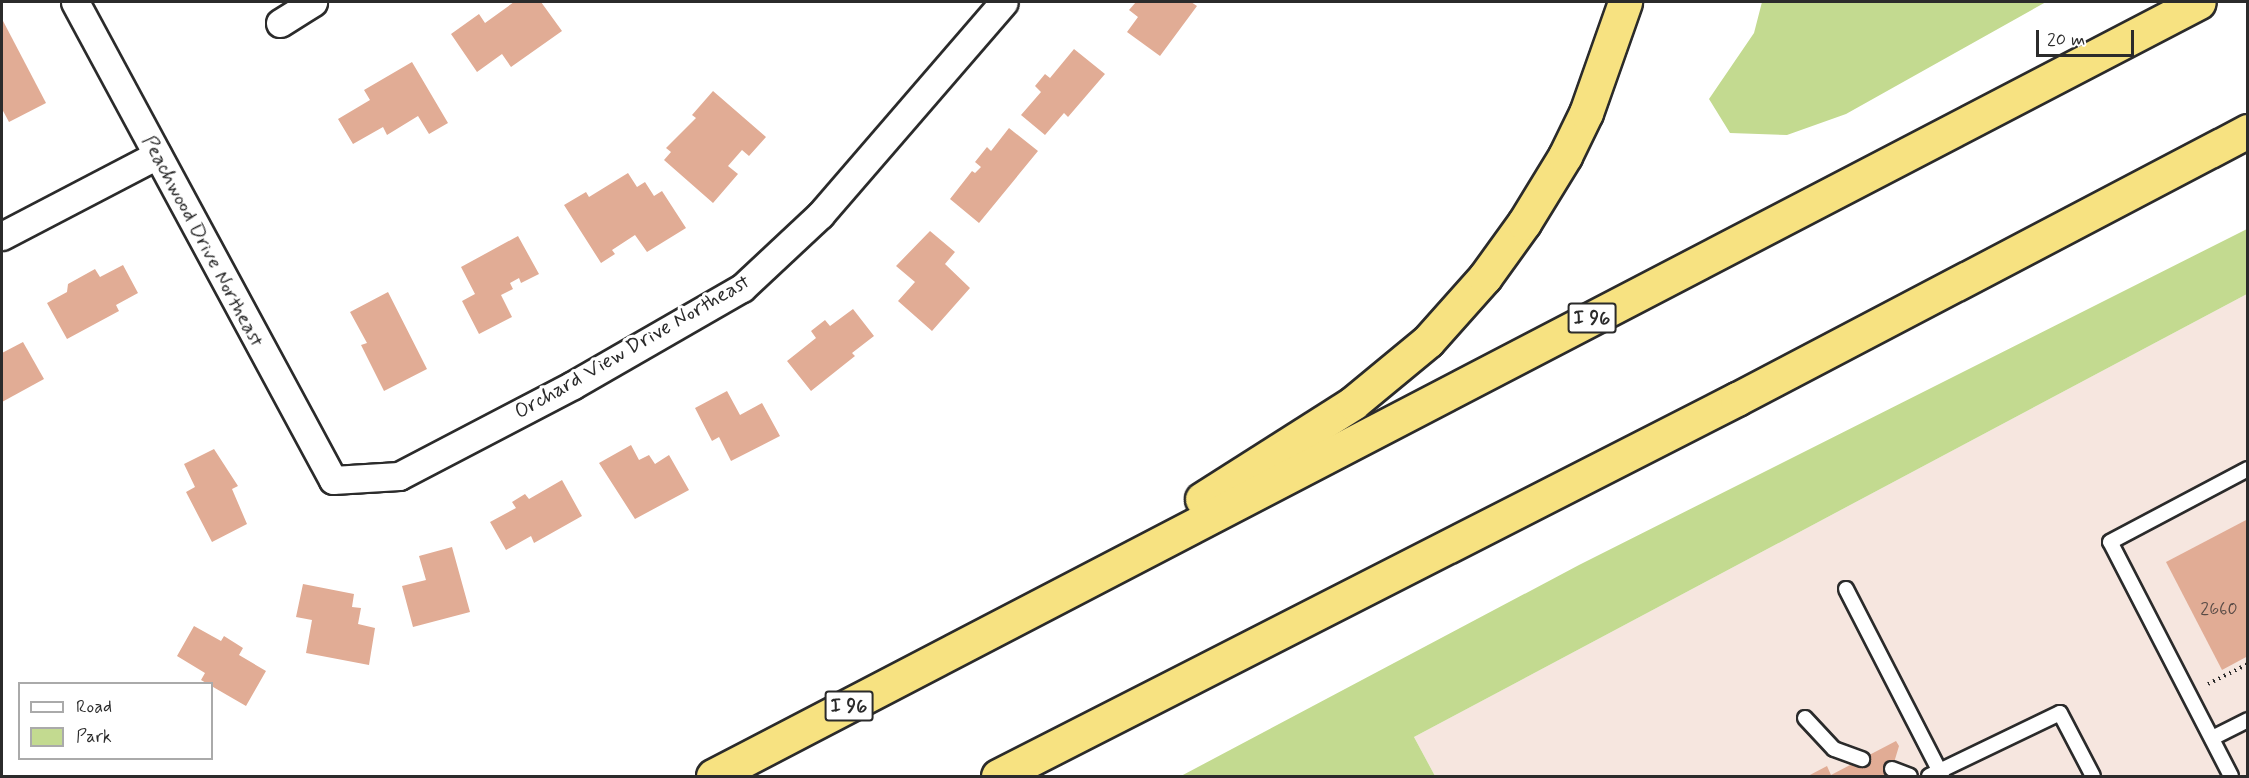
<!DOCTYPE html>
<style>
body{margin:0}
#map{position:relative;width:2249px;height:778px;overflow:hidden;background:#fff;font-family:Mynerve,sans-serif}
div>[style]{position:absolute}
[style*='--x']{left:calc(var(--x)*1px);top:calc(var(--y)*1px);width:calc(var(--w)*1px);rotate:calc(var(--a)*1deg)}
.built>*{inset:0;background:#f6e6df}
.green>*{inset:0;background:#c3da90}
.building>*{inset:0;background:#e1ac95}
.path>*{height:4px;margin-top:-2px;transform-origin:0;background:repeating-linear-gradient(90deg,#2b2b2b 0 1.5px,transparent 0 6px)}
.roads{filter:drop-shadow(2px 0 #2b2b2b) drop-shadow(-2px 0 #2b2b2b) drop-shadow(0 2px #2b2b2b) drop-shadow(0 -2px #2b2b2b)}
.lane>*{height:14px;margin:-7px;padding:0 7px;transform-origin:7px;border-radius:7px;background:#fff}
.street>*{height:27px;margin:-13.5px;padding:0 13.5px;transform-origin:13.5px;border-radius:13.5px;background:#fff}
.highway>*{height:33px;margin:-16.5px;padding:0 16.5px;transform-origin:16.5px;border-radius:16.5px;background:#f7e281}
span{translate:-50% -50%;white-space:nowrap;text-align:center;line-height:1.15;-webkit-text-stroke:6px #fff;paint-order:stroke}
.number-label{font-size:18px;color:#584b46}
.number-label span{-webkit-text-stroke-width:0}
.shield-label span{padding:2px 4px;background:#fff;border:2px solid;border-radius:4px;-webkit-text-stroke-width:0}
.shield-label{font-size:20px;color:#2b2b2b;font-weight:700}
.street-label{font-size:21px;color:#2b2b2b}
.frame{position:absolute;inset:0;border:3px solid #2b2b2b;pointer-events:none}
.legend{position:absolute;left:18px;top:682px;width:195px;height:78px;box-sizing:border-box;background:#fff;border:2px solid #aaa;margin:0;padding:8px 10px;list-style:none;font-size:18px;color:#2b2b2b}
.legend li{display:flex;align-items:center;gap:12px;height:30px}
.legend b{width:30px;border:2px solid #aaa}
.scale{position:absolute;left:2036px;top:30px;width:98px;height:27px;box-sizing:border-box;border:3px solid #2b2b2b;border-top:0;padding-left:8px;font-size:18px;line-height:21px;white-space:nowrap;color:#2b2b2b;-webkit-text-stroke:4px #fff;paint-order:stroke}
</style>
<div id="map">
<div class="built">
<i style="clip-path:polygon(2247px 294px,2247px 776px,1435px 776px,1414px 737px)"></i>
</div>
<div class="green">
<i style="clip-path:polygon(1762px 2px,2046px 2px,1846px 114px,1787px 135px,1730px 133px,1709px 99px,1754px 33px)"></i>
<i style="clip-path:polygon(2247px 229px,2247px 294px,1414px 737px,1435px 776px,1181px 776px,1579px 565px)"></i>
</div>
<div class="building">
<i style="clip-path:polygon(514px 2px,541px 2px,562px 31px,511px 67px,502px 54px,477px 72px,451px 34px,479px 14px,485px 23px)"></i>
<i style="clip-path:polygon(1136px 2px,1191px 2px,1197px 6px,1160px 56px,1127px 32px,1138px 17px,1129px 10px)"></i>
<i style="clip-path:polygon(2px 19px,46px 103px,9px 122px,2px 109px)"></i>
<i style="clip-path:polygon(1074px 49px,1105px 74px,1068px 117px,1064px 113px,1045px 135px,1021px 115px,1041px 92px,1035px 86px,1045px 74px,1050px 78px)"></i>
<i style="clip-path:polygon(412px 62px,448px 123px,429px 134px,418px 116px,387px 135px,383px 127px,353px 144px,338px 119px,370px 100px,364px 90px)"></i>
<i style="clip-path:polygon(713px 91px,766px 137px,749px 156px,742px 150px,728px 166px,738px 174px,713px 203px,664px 160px,671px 152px,666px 148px,696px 118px,692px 115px)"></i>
<i style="clip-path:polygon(1009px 128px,1038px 151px,979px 223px,950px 199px,972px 171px,975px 173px,981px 167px,975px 162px,987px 147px,991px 151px)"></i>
<i style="clip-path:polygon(628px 173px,637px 187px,645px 182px,654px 196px,662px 191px,686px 228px,647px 252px,635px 235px,612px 250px,615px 254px,601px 263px,564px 205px,586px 192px,589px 197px)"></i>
<i style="clip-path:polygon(930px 231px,955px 252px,945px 264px,970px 288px,932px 331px,898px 301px,915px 282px,896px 266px)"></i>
<i style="clip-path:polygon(518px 236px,539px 274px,521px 283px,519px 278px,510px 283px,513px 289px,501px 295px,512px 317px,479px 334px,462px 301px,475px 294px,461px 267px)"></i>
<i style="clip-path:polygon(123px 265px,138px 293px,116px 305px,119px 311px,67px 339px,47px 303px,67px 292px,68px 284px,95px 269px,100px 277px)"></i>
<i style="clip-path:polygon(388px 292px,427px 369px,384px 391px,361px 345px,367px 343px,350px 312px)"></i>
<i style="clip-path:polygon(853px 309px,874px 336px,852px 353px,855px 356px,811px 391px,787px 361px,816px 338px,811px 331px,825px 320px,830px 326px)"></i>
<i style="clip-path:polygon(23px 342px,44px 379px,2px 402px,2px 353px)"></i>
<i style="clip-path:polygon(727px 391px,740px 415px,762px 403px,780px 436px,731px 461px,719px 437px,712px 441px,695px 408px)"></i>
<i style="clip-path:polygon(631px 445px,639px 460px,649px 455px,655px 464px,669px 455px,689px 490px,635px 519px,599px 463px)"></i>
<i style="clip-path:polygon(214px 449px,238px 486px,232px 489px,247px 524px,212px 542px,186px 492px,195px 487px,184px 464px)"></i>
<i style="clip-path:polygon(562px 480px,582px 516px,534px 543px,531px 536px,506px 550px,490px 522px,516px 508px,512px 502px,525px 494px,529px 499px)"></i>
<i style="clip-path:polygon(2248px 519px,2248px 656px,2222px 670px,2166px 562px)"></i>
<i style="clip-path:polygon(452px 547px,470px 612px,413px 627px,402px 586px,426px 580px,419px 556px)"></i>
<i style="clip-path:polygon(303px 584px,354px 594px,352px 607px,361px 608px,358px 624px,375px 628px,369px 665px,306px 653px,312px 620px,296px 617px)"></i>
<i style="clip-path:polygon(194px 626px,221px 641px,224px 636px,243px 648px,239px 655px,266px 671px,246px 706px,201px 680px,205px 673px,177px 656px)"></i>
<i style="clip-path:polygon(1896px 741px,1899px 746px,1890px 776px,1808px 776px,1827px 766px,1831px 775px)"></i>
</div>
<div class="path">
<i style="--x:2208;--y:684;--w:45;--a:-26.6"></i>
</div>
<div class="roads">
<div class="lane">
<i style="--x:1846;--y:589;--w:210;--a:62.8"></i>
<i style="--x:1805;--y:718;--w:42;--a:46.9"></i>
<i style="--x:1834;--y:749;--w:30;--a:20"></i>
<i style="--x:2212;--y:738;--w:40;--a:-26.6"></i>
<i style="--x:1892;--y:769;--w:19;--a:21"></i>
<i style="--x:1929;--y:776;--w:145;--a:-25.7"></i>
<i style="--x:2060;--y:713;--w:71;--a:62.4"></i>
<i style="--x:2231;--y:776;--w:263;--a:-117.3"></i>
<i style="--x:2110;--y:542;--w:156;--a:-27.9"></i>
</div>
<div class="street">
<i style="--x:75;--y:2;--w:543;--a:61.64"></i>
<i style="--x:333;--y:480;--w:66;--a:-3.5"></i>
<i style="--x:399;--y:476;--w:196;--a:-27.6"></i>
<i style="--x:573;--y:385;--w:195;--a:-29.9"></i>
<i style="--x:742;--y:288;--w:107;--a:-43.1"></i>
<i style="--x:820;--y:215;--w:281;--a:-49.2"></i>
<i style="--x:280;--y:23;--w:39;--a:-32"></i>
<i style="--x:2;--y:236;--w:175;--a:-27.6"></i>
</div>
<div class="highway">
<i style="--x:1202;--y:499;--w:179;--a:-32.4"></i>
<i style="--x:1353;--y:403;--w:97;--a:-39.6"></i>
<i style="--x:1428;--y:341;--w:86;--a:-48.3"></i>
<i style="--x:1485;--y:277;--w:67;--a:-54.2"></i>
<i style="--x:1524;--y:223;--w:79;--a:-58.5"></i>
<i style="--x:1565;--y:156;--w:48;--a:-64"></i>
<i style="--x:1586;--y:113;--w:118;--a:-70.6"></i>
<i style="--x:713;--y:776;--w:1675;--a:-27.51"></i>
<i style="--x:998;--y:776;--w:830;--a:-27.03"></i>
<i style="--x:1737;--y:399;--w:577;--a:-27.68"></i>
</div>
</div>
<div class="number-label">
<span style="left:2219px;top:609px">2660</span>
</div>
<div class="shield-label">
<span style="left:1592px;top:318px">I 96</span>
<span style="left:849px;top:706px">I 96</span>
</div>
<div class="street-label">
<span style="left:203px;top:241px;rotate:62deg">Peachwood Drive Northeast</span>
<span style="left:632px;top:347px;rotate:-30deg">Orchard View Drive Northeast</span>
</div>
<div class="frame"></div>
<ul class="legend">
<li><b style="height:8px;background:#fff"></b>Road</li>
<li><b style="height:16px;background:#c3da90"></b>Park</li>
</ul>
<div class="scale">20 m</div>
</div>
